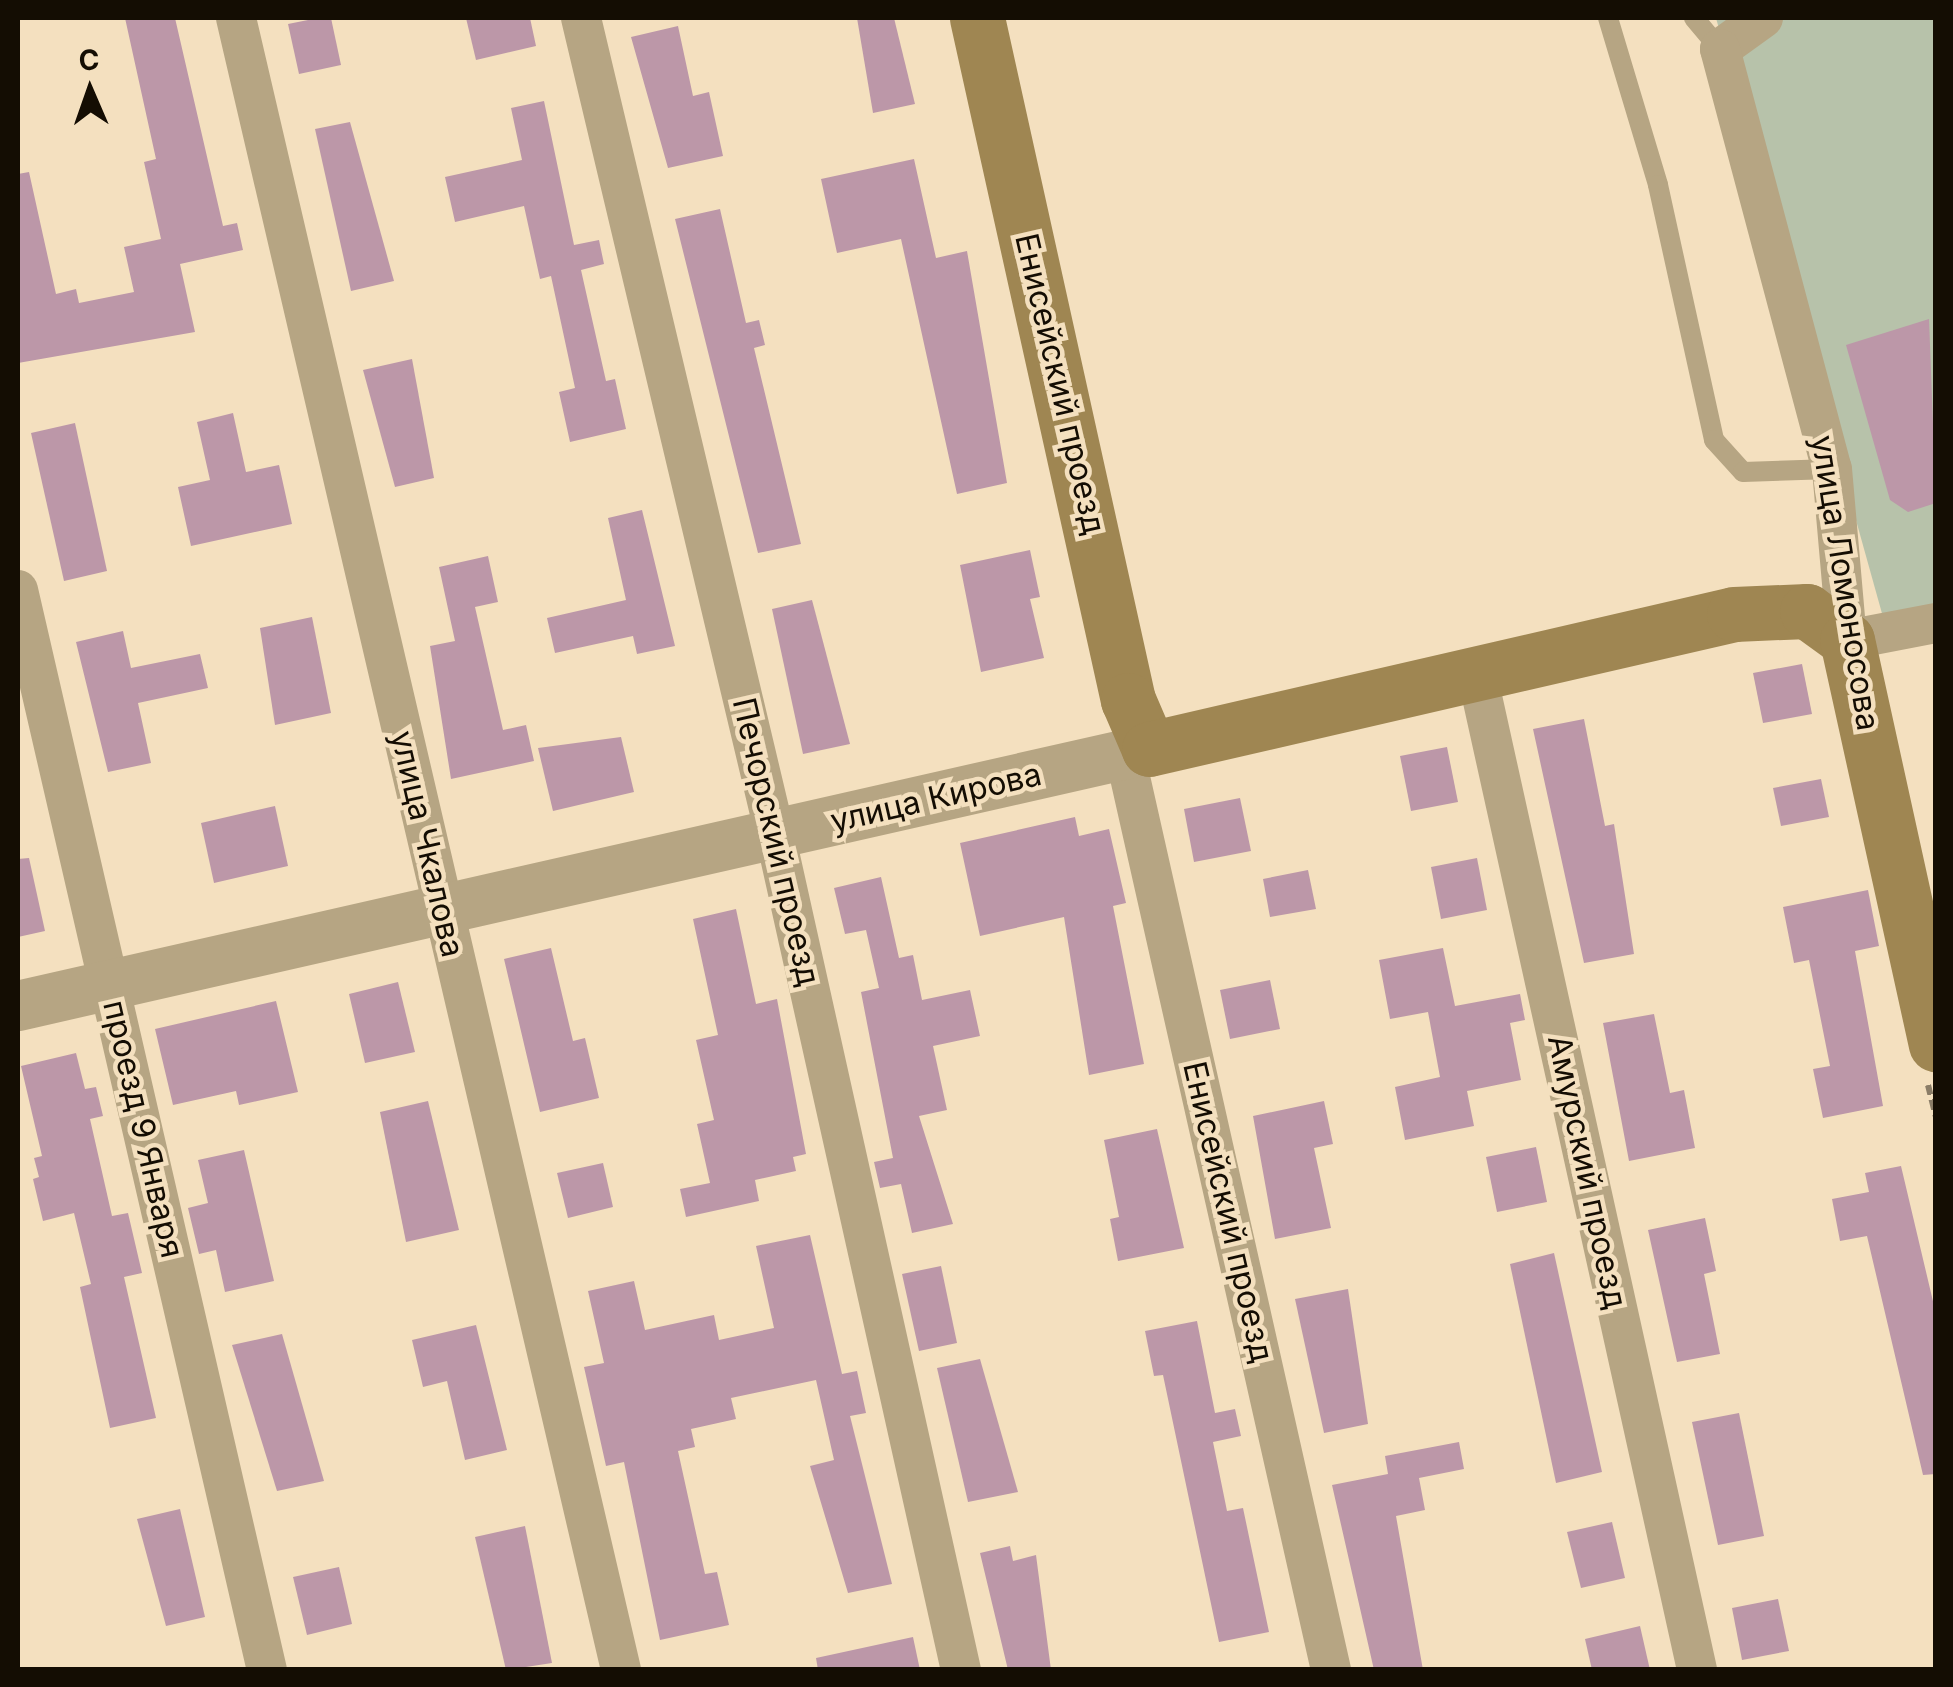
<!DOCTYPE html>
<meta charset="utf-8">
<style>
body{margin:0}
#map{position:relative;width:1953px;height:1687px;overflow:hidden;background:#f4e0bf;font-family:Inter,sans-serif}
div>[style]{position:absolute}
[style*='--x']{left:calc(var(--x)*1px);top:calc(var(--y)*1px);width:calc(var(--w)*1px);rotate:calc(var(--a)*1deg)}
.green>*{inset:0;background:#b7c2aa}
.building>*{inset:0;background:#bc97a8}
.path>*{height:6px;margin-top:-3px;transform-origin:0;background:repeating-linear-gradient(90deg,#8b7d67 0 10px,transparent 0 15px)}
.service>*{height:20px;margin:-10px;padding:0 10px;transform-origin:10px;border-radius:10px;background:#b6a583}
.minor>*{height:40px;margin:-20px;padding:0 20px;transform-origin:20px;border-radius:20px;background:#b6a583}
.tertiary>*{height:50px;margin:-25px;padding:0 25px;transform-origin:25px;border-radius:25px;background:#b6a583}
.secondary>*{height:55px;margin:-27.5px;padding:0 27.5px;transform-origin:27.5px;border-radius:27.5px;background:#9f8652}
span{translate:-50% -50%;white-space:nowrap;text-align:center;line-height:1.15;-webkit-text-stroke:9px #f4e0bf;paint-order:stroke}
.street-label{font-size:32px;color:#140d03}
.frame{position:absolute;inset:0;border:20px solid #140d03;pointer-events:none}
.north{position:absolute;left:40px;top:40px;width:100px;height:100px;-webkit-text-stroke:8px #f4e0bf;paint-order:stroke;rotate:358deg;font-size:28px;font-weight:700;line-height:40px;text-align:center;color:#140d03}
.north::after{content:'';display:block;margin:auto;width:35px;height:45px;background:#140d03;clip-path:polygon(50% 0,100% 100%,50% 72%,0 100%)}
</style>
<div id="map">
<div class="green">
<i style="clip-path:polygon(1716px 18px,1935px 18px,1935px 625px,1888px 635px)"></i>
</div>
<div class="building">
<i style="clip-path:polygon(125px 18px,175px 18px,223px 226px,237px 223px,243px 250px,180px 264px,195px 332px,18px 363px,18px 174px,29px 172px,56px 294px,76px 289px,79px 303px,134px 292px,124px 247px,161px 239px,144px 162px,156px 159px)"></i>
<i style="clip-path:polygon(318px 18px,331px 18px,341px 65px,299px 74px,288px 24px)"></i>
<i style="clip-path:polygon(466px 18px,530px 18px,536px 46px,476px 60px)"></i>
<i style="clip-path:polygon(857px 18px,894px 18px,915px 104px,873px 113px)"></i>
<i style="clip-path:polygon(678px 26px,693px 96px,709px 92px,723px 156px,668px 168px,631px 37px)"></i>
<i style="clip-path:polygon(544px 101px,574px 245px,599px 240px,604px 264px,581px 270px,606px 381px,615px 379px,626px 429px,570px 442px,559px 392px,575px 388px,551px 276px,540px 279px,524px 206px,455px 222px,445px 177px,522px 160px,511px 108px)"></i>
<i style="clip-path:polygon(350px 122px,394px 281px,351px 291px,315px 129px)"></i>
<i style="clip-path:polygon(914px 159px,936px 258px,967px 251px,1007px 483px,957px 494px,901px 239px,837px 253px,821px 179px)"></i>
<i style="clip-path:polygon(720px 209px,746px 323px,759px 320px,765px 345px,754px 348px,801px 544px,758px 553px,675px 219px)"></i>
<i style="clip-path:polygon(1929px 319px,1936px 503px,1908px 512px,1890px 500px,1846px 345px)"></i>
<i style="clip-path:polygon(412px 359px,434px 478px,395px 487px,363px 370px)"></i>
<i style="clip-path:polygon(233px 413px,246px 472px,279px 465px,292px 524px,191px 546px,178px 487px,210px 480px,197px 422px)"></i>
<i style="clip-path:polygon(75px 423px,107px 571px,64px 581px,31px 433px)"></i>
<i style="clip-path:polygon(642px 510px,675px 646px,637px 654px,633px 636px,555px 653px,547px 618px,626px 600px,608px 518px)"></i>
<i style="clip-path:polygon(1030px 550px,1040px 597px,1030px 599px,1044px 658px,981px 672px,960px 565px)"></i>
<i style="clip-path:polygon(488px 556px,498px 602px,475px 607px,503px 730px,526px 725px,534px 761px,451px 779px,430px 646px,455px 641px,439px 567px)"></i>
<i style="clip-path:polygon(812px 600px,850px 744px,803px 754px,772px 609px)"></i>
<i style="clip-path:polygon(312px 617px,331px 713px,275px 725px,260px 628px)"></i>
<i style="clip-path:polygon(123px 631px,131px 668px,200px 654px,208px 688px,138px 703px,151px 763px,108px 772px,76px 642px)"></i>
<i style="clip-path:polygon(1802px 664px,1812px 714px,1763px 723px,1753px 673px)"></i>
<i style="clip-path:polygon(1584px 719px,1605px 826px,1614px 824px,1634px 954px,1584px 963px,1533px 729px)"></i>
<i style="clip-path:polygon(621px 737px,634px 792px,553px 811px,538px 748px)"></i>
<i style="clip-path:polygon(1447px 747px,1458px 802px,1411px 811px,1400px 756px)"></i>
<i style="clip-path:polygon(1821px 779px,1829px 817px,1781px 826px,1773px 788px)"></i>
<i style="clip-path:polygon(1240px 798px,1251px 851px,1194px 862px,1184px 809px)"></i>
<i style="clip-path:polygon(275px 806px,288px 866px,214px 883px,201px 823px)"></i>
<i style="clip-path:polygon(1075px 817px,1079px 836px,1109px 829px,1126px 903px,1113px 906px,1144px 1064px,1089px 1075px,1064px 917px,980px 936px,960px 843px)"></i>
<i style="clip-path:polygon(29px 858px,45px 931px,18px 937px,18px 859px)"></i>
<i style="clip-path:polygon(1477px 858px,1487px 910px,1441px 919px,1431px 867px)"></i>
<i style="clip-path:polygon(1308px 870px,1316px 909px,1270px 917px,1263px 879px)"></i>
<i style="clip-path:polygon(881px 877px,899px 958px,913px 955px,922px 1000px,970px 990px,980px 1036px,933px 1046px,947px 1110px,919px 1116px,953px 1224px,912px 1233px,901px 1184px,880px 1188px,874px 1162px,893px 1158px,861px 992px,879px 988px,866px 930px,845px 934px,834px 888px)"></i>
<i style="clip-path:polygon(1868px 890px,1879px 946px,1855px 951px,1883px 1106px,1823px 1118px,1813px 1069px,1830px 1066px,1809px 960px,1794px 963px,1783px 907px)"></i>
<i style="clip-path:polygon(736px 909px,756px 1004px,777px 999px,806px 1154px,793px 1157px,796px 1171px,755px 1180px,759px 1201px,686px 1217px,680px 1189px,710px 1183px,697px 1124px,714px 1120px,696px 1040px,718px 1035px,693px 919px)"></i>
<i style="clip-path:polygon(551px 948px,573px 1041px,585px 1038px,599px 1098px,540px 1112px,504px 959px)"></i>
<i style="clip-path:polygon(1443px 948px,1455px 1006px,1520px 994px,1525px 1020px,1510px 1023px,1521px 1080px,1467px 1091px,1474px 1126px,1405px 1140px,1395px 1087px,1440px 1077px,1428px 1012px,1390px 1019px,1379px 960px)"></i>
<i style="clip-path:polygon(1270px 980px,1280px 1029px,1230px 1039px,1220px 990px)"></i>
<i style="clip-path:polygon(398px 982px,415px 1052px,365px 1063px,349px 994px)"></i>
<i style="clip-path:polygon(276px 1001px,298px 1092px,239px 1105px,236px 1091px,173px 1105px,155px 1029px)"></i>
<i style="clip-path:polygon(1654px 1014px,1670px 1093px,1684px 1090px,1695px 1148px,1629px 1161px,1603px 1023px)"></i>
<i style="clip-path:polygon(76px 1053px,85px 1089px,96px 1087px,103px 1116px,90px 1119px,112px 1216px,128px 1213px,142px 1273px,124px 1277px,156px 1418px,110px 1428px,80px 1287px,91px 1284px,74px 1213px,43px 1221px,33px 1179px,39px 1177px,34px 1158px,42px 1156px,21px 1066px)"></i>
<i style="clip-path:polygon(428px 1101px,459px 1230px,406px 1242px,380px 1112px)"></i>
<i style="clip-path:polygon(1324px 1101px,1333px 1144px,1314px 1148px,1331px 1228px,1275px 1239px,1253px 1116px)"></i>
<i style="clip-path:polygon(1157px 1129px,1184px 1248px,1118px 1261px,1110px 1219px,1119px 1217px,1104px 1140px)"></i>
<i style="clip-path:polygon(1536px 1147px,1547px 1202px,1497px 1212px,1486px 1157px)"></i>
<i style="clip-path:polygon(244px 1150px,274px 1281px,225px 1292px,216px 1250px,199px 1254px,188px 1208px,208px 1203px,198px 1160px)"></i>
<i style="clip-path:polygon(603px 1163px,613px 1207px,568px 1218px,557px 1173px)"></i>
<i style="clip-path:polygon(1901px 1166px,1936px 1314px,1936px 1474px,1923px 1475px,1867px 1236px,1840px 1241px,1832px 1199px,1869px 1192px,1865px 1173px)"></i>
<i style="clip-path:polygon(1705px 1218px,1716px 1271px,1704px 1274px,1720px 1354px,1677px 1362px,1648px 1230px)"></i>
<i style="clip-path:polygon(810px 1235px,842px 1374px,857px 1371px,866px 1413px,850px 1416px,892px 1584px,848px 1593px,810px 1466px,834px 1460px,816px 1380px,731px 1398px,736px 1419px,691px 1429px,695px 1447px,678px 1451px,705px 1574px,717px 1572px,729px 1625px,660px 1640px,624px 1462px,606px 1466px,584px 1367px,604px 1363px,588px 1291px,634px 1281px,645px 1330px,714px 1315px,719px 1340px,774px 1328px,756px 1246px)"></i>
<i style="clip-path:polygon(1554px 1253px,1602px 1472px,1556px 1483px,1510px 1264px)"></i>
<i style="clip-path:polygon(941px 1266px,957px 1343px,919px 1351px,902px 1274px)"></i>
<i style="clip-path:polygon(1348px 1289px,1368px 1424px,1324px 1433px,1295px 1299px)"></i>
<i style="clip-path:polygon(1197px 1321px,1215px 1413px,1235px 1409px,1241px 1436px,1213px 1442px,1227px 1511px,1243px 1508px,1269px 1632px,1219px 1642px,1163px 1375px,1154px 1376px,1145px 1331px)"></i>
<i style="clip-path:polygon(476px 1325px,507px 1450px,465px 1460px,447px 1381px,423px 1387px,412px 1340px)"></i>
<i style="clip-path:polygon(282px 1334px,324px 1481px,277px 1491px,232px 1345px)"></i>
<i style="clip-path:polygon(980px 1359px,1018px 1492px,968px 1502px,937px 1368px)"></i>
<i style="clip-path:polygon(1739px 1413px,1764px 1536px,1718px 1545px,1692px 1422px)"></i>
<i style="clip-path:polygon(1459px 1442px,1464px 1469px,1419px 1478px,1425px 1510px,1396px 1516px,1423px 1670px,1374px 1670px,1332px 1485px,1388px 1474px,1385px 1456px)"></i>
<i style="clip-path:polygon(180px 1509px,205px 1617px,166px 1626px,137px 1519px)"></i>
<i style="clip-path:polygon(1612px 1522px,1625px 1578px,1581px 1588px,1567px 1532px)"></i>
<i style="clip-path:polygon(525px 1526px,552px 1663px,506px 1670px,475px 1537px)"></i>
<i style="clip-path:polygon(1010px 1546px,1013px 1561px,1036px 1555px,1051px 1670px,1008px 1670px,980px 1553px)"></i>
<i style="clip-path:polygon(339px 1567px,352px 1624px,307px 1635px,293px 1577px)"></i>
<i style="clip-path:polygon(1778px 1599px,1789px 1651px,1742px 1660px,1732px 1608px)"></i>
<i style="clip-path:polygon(1640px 1626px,1650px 1670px,1592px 1670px,1585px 1639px)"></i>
<i style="clip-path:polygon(913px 1637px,920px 1670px,818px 1670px,816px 1658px)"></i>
</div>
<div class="path">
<i style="--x:1928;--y:1085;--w:34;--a:76"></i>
</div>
<div class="service">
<i style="--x:1608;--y:18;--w:174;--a:73.3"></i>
<i style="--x:1658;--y:185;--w:261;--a:77.6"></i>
<i style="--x:1714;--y:440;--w:43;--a:47.8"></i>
<i style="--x:1743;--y:472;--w:89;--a:-1.9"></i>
<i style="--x:1694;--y:18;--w:40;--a:50"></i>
</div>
<div class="minor">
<i style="--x:236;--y:18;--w:1696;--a:76.88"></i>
<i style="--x:581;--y:18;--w:839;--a:76.63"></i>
<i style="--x:775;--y:834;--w:856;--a:77.46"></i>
<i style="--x:1763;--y:18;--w:53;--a:144.2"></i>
<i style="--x:1720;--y:49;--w:435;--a:75.1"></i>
<i style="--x:1832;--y:469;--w:172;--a:85"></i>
<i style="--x:1847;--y:640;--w:91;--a:-10.8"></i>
<i style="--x:18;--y:590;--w:1108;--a:77.02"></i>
<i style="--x:1477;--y:674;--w:1020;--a:77.54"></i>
<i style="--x:1125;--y:755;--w:938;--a:77.31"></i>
</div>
<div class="tertiary">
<i style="--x:18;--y:1006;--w:1160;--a:-12.8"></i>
</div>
<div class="secondary">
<i style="--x:977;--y:18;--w:699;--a:77.52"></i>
<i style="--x:1128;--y:700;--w:53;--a:66.8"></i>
<i style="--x:1149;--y:749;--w:600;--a:-12.99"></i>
<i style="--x:1734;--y:614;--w:73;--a:-2.4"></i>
<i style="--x:1807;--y:611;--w:49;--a:35.9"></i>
<i style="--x:1847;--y:640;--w:414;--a:77.6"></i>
</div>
<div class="street-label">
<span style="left:1060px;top:384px;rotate:77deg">Енисейский проезд</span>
<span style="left:1845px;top:583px;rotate:81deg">улица Ломоносова</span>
<span style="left:936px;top:798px;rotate:-13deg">улица Кирова</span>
<span style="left:776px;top:842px;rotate:77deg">Печорский проезд</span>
<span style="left:427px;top:844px;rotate:77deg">улица Чкалова</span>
<span style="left:143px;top:1129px;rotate:77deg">проезд 9 Января</span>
<span style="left:1587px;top:1172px;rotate:78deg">Амурский проезд</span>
<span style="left:1228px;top:1212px;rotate:77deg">Енисейский проезд</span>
</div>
<div class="frame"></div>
<div class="north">С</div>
</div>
